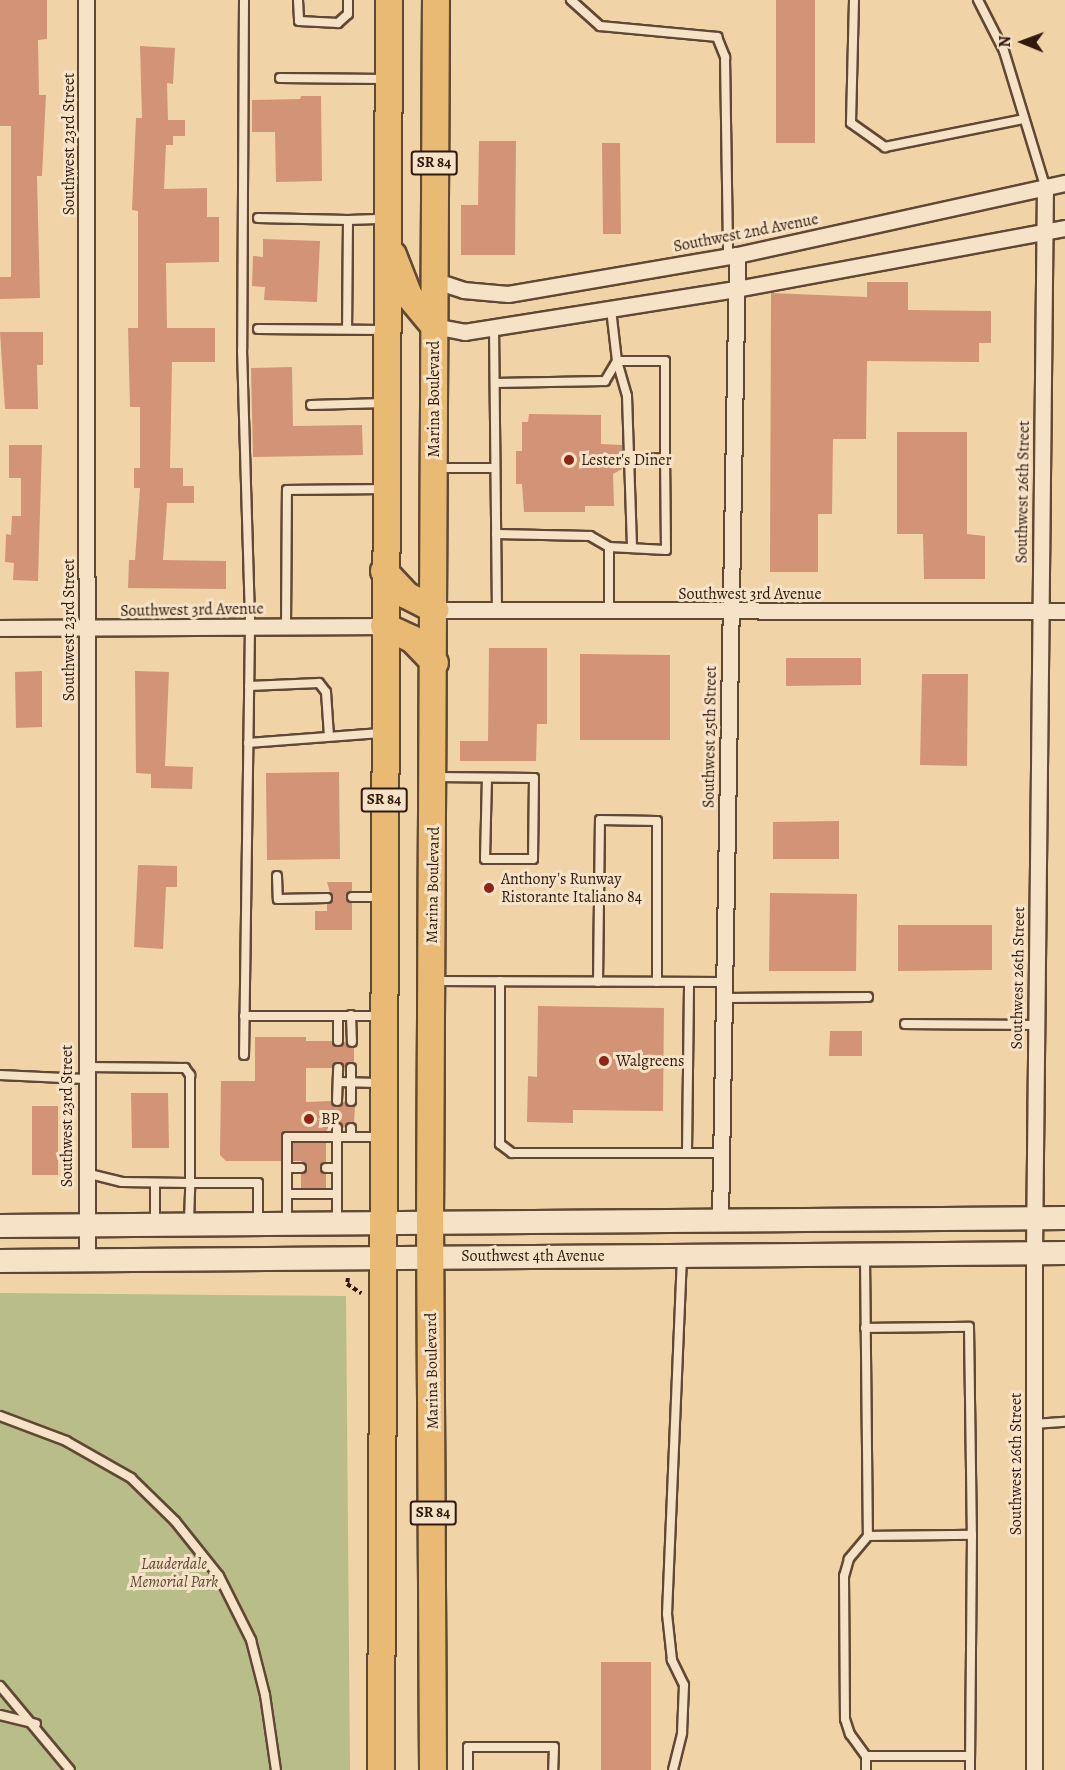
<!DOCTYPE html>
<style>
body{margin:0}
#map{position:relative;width:1065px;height:1770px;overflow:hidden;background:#f1d3a8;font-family:Alegreya,serif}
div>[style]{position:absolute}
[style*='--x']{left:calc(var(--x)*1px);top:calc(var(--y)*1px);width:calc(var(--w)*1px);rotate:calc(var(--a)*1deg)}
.green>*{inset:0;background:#b8bd89}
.building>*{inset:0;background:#d39376}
.path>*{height:4px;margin-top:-2px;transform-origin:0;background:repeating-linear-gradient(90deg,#31190e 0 4.5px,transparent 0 7.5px)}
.roads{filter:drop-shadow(2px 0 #614834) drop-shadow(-2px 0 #614834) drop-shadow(0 2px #614834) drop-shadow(0 -2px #614834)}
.lane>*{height:8px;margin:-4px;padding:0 4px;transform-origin:4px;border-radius:4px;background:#f6e2c6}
.street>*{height:15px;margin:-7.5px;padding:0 7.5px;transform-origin:7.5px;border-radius:7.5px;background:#f6e2c6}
.secondary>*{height:22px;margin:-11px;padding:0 11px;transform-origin:11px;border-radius:11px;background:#f6e2c6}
.primary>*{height:26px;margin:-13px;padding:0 13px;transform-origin:13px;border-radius:13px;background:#e8ba74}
.dots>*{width:16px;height:16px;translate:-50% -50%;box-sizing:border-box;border:3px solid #f6e2c6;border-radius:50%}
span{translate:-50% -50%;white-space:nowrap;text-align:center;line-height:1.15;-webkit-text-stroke:6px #f6e2c6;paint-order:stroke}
.shield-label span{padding:2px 4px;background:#f6e2c6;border:2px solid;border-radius:4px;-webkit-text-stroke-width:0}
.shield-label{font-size:15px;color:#31190e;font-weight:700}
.street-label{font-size:16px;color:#31190e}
.poi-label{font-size:16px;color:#31190e}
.left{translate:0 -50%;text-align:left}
.park-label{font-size:16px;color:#5a4a33;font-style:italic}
.north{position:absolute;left:993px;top:12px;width:60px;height:60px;-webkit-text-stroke:4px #f6e2c6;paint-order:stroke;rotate:271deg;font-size:16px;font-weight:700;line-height:24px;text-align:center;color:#31190e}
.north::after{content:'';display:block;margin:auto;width:21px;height:27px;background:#31190e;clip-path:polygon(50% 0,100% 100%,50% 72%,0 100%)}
</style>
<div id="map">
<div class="green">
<i style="clip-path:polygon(0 1293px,346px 1296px,350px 1770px,0 1770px)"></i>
</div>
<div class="building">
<i style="clip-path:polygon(0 0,47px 0,47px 39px,38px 40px,39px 95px,46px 95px,42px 176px,37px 176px,40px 298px,0 299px,0 277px,11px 277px,11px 126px,0 126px)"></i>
<i style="clip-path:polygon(776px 0,815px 0,815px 143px,776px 143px)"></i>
<i style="clip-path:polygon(140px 46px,175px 48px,173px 84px,167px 83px,168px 120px,185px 120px,185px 136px,173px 136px,173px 145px,166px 145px,164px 189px,207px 188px,207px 217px,219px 217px,219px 262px,166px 263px,167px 328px,215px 328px,215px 362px,172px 362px,170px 468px,183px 468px,183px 486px,194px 486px,194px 503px,167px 503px,163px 560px,226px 561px,226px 589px,128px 588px,129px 560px,135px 560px,140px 488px,134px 488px,134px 468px,140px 468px,140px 407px,130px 407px,128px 328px,138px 328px,138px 211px,132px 210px,136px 118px,142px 118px)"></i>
<i style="clip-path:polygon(301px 96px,321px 96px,322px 181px,276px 182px,275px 132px,252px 132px,252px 100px,300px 99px)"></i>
<i style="clip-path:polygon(479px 141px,516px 141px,515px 255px,461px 255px,461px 205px,478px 205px)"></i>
<i style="clip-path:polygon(602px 143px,620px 143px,621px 234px,603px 234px)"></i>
<i style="clip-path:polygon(263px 239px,320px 241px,317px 302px,264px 300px,265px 287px,252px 286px,253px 256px,263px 257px)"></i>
<i style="clip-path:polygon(867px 282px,908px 282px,908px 310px,991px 311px,991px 343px,979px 343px,979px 362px,867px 361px,866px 439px,833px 439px,832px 514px,818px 514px,818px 572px,770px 572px,771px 293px,867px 297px)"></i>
<i style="clip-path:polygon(0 332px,43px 332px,43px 365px,37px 365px,38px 409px,5px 409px)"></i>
<i style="clip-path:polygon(292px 367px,293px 426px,362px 425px,363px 455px,253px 457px,251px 368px)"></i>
<i style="clip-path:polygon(529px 414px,601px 415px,601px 444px,622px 445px,622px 469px,613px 474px,614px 506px,585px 506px,585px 512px,524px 512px,522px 484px,516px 484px,516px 451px,522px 451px,522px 422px,528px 422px)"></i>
<i style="clip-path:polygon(897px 432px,967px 432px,967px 534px,985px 536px,985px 579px,924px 579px,923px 534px,897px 534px)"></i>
<i style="clip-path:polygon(9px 445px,42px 445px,38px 581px,13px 580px,14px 563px,5px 562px,6px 534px,11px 535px,12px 516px,21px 516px,21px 478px,9px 478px)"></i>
<i style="clip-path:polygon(489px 648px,547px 648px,547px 724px,537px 724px,536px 761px,460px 761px,460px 741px,488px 741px)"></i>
<i style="clip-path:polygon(580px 654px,670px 655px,670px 740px,580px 740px)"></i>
<i style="clip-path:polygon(786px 658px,861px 658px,861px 685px,786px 686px)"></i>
<i style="clip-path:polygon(42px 671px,42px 727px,16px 728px,15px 672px)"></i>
<i style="clip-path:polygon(135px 671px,169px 672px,165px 766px,193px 767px,192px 789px,151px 788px,151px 774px,136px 773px)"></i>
<i style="clip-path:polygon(922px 674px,968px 674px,967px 766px,920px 765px)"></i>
<i style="clip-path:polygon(339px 772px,340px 859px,267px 860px,266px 773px)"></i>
<i style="clip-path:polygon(839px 821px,839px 859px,773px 859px,773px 822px)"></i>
<i style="clip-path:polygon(138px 865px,177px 866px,177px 887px,166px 887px,163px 949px,134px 947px)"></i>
<i style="clip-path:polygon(327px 882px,352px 882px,352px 891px,346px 896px,352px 903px,352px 930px,315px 930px,315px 911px,327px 911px,327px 904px,332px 900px)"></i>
<i style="clip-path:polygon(770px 893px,857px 894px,856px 971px,769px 971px)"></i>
<i style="clip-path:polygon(898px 925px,992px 925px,992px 970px,898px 971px)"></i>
<i style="clip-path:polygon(538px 1006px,664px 1008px,663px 1111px,573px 1110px,573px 1123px,527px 1122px,528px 1076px,537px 1077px)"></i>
<i style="clip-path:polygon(830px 1031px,862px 1031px,862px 1056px,829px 1056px)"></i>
<i style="clip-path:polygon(255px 1037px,306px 1037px,306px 1041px,332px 1041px,337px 1047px,346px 1041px,354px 1047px,354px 1063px,348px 1063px,345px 1068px,338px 1062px,332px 1068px,306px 1068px,306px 1102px,331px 1101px,337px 1107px,345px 1101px,349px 1106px,355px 1106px,354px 1123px,343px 1128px,335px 1123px,326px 1131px,285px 1132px,281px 1161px,226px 1161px,220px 1155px,221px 1081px,255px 1081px)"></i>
<i style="clip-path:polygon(131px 1093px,168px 1093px,169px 1148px,132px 1148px)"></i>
<i style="clip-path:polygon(32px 1106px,58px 1106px,58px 1175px,32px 1175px)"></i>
<i style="clip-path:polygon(293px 1143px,326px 1143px,326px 1162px,320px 1167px,326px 1174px,326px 1188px,301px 1188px,301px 1174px,307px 1167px,301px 1161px,293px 1161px)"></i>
<i style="clip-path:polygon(601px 1662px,651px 1662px,651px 1770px,601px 1770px)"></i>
</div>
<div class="path">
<i style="--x:348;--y:1278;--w:6;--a:99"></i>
<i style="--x:347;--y:1284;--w:17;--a:33"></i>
</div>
<div class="roads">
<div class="lane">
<i style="--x:244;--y:0;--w:350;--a:90.3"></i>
<i style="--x:242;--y:350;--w:277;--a:88.3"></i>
<i style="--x:250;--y:627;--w:428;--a:90.8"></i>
<i style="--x:298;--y:0;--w:21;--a:87"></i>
<i style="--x:299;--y:21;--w:39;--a:3"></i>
<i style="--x:338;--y:23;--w:13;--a:-42"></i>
<i style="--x:348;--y:14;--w:14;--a:-90"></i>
<i style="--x:571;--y:0;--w:39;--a:42"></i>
<i style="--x:600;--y:26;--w:118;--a:5.4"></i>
<i style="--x:717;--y:37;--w:22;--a:68"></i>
<i style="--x:725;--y:57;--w:199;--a:89.1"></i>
<i style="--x:854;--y:0;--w:123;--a:91.4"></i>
<i style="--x:851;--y:123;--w:42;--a:35.2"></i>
<i style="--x:885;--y:147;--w:142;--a:-11.4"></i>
<i style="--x:978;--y:0;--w:57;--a:63"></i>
<i style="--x:1004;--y:51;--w:141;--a:73.1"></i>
<i style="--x:280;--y:78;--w:104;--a:0.6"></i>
<i style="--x:258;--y:218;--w:90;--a:1.3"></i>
<i style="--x:348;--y:220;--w:109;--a:90.5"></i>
<i style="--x:348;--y:220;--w:37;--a:-2"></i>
<i style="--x:494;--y:327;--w:283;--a:89.4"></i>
<i style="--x:258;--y:329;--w:127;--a:0.5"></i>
<i style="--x:495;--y:383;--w:110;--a:-1"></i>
<i style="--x:605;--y:381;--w:23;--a:-59"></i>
<i style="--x:617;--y:361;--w:52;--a:-96.6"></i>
<i style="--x:311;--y:405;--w:74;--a:-1.5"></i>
<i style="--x:629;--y:460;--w:36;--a:-3"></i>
<i style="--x:665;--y:458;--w:97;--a:-90"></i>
<i style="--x:665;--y:361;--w:48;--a:180"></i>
<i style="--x:617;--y:361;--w:36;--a:74"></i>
<i style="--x:627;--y:396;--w:152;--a:88.1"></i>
<i style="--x:439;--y:468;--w:56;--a:0"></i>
<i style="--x:496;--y:534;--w:94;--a:1.2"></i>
<i style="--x:590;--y:536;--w:22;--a:30"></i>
<i style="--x:609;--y:547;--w:63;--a:90"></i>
<i style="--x:609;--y:547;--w:57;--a:3"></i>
<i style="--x:666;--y:550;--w:92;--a:-90.6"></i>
<i style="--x:286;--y:627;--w:137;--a:-89.6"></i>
<i style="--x:287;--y:490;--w:97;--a:-0.6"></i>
<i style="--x:249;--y:686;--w:70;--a:-2.5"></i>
<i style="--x:319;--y:683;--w:11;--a:52"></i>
<i style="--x:326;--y:692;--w:44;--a:86.1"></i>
<i style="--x:248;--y:743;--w:133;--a:-4.3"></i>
<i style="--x:436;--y:777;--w:98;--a:0.6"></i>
<i style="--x:534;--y:778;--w:81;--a:90.7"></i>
<i style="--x:533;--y:859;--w:48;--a:180"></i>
<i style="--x:485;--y:859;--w:81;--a:-88.6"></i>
<i style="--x:277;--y:876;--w:23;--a:88"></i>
<i style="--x:278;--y:899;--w:49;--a:-1.2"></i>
<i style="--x:352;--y:897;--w:30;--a:0"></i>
<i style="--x:434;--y:981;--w:290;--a:0.2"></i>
<i style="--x:500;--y:981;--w:163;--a:90"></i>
<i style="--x:500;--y:1144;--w:15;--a:37"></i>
<i style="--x:512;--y:1153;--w:209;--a:0"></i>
<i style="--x:598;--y:982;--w:162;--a:-89.3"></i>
<i style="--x:600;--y:820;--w:57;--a:1"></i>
<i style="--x:657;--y:821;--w:161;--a:90"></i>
<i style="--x:724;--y:998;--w:144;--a:-0.4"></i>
<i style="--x:351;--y:1015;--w:27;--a:88"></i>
<i style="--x:244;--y:1016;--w:135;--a:0"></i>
<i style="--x:905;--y:1024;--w:130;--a:0.4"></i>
<i style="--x:338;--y:1041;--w:25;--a:-90"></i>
<i style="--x:86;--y:1067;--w:99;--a:0.6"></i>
<i style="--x:185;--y:1068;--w:9;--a:54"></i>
<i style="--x:190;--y:1075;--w:108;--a:90"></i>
<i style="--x:190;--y:1183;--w:68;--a:-179.2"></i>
<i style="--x:122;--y:1182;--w:36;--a:-166"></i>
<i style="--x:351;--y:1068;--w:33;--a:90"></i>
<i style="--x:0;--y:1075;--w:85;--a:2.7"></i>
<i style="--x:338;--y:1082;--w:41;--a:1.4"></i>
<i style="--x:337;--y:1101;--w:33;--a:-88"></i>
<i style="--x:351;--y:1128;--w:9;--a:90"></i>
<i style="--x:687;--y:1152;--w:170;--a:-89.3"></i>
<i style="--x:287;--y:1168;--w:14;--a:0"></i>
<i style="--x:326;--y:1168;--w:11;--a:0"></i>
<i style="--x:287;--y:1194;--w:50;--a:0"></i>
<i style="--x:287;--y:1220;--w:83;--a:-90"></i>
<i style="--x:287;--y:1137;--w:94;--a:0"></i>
<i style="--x:337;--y:1220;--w:92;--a:-90"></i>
<i style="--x:155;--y:1221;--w:37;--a:-90"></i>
<i style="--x:189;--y:1221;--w:38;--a:-88"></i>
<i style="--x:190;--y:1183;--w:68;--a:0"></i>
<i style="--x:258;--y:1183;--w:38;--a:90"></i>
<i style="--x:865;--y:1258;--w:278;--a:89.4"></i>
<i style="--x:868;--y:1536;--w:30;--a:130"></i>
<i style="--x:849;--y:1559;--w:18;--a:106"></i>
<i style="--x:844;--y:1576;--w:143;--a:89.6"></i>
<i style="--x:845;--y:1719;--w:16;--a:72"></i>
<i style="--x:850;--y:1734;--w:27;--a:54"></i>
<i style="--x:866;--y:1756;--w:14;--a:90"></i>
<i style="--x:865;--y:1328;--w:104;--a:-0.6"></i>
<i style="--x:969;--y:1327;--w:208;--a:89.2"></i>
<i style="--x:0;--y:1416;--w:71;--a:20.7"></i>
<i style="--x:66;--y:1441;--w:75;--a:29.6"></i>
<i style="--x:131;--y:1478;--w:62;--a:44.3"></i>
<i style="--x:175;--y:1521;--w:70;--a:51.3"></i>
<i style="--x:219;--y:1576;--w:72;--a:63.4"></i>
<i style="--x:251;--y:1640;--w:57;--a:75.7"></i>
<i style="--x:265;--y:1695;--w:76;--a:81.7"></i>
<i style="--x:1034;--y:1424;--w:31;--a:-4"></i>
<i style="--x:868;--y:1536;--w:104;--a:-0.6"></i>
<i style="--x:972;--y:1535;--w:221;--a:90.5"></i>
<i style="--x:0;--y:1686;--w:109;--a:50.2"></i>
<i style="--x:0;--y:1715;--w:37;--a:14"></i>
<i style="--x:866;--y:1756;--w:104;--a:0"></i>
<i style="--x:970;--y:1756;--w:14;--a:90"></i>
<i style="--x:468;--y:1770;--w:23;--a:-90"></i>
<i style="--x:468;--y:1747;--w:86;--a:0"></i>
<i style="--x:554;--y:1747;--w:23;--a:92"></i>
<i style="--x:673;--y:1770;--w:38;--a:-76"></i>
<i style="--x:682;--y:1733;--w:48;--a:-87.6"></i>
<i style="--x:684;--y:1685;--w:28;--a:-116"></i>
<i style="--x:672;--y:1660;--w:46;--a:-96.2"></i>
<i style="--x:667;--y:1614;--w:357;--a:-87.6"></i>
</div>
<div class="street">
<i style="--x:86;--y:0;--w:1261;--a:89.95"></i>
<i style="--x:433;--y:280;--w:32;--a:18"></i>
<i style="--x:463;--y:290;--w:45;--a:5.1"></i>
<i style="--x:508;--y:294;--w:232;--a:-9.7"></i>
<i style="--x:737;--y:255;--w:336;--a:-12.4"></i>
<i style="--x:434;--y:326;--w:31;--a:11"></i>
<i style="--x:464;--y:332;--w:275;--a:-9"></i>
<i style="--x:736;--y:289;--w:335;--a:-10.5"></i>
<i style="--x:435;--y:610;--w:630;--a:0.09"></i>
<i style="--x:0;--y:628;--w:384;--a:-0.3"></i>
<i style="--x:720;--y:1221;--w:966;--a:-88.99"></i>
<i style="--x:1034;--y:1770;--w:517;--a:-90"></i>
<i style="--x:1034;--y:1253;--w:1067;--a:-89.41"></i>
</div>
<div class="secondary">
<i style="--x:0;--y:1226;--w:1065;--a:-0.43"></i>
<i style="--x:0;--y:1261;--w:1065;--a:-0.43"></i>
</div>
<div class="primary">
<i style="--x:393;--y:255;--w:44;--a:68.7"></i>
<i style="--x:409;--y:296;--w:39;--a:50"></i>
<i style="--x:384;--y:571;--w:33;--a:47"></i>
<i style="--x:406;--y:595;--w:33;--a:27"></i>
<i style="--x:384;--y:626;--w:31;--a:25"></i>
<i style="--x:412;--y:639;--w:33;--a:46"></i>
<i style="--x:381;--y:1770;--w:1770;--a:-89.74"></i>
<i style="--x:433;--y:1770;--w:547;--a:-90.31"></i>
<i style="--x:430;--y:1223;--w:1223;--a:-89.72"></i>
</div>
</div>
<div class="dots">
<i style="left:569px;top:460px;background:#8f2418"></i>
<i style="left:489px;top:888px;background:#8f2418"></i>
<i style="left:604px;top:1061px;background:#8f2418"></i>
<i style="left:309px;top:1119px;background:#8f2418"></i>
</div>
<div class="shield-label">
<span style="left:434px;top:163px">SR 84</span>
<span style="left:384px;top:800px">SR 84</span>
<span style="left:433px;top:1513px">SR 84</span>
</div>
<div class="street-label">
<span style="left:69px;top:144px;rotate:-90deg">Southwest 23rd Street</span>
<span style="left:746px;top:233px;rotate:-11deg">Southwest 2nd Avenue</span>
<span style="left:434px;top:399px;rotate:-90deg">Marina Boulevard</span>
<span style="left:1023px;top:492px;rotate:-89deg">Southwest 26th Street</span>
<span style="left:750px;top:594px">Southwest 3rd Avenue</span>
<span style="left:192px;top:610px;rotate:-1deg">Southwest 3rd Avenue</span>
<span style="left:69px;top:630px;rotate:-90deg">Southwest 23rd Street</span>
<span style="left:710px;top:737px;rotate:-89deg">Southwest 25th Street</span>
<span style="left:433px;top:885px;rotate:-89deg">Marina Boulevard</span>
<span style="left:1018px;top:978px;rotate:-89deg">Southwest 26th Street</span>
<span style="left:67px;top:1116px;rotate:-90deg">Southwest 23rd Street</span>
<span style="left:533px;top:1256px">Southwest 4th Avenue</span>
<span style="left:432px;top:1371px;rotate:-91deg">Marina Boulevard</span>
<span style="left:1016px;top:1464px;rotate:-90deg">Southwest 26th Street</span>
</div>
<div class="poi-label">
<span class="left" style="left:581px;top:460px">Lester's Diner</span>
<span class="left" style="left:501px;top:888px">Anthony's Runway<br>Ristorante Italiano 84</span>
<span class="left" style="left:616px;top:1061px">Walgreens</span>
<span class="left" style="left:321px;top:1119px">BP</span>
</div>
<div class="park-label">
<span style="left:174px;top:1573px">Lauderdale<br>Memorial Park</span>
</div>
<div class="north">N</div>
</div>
